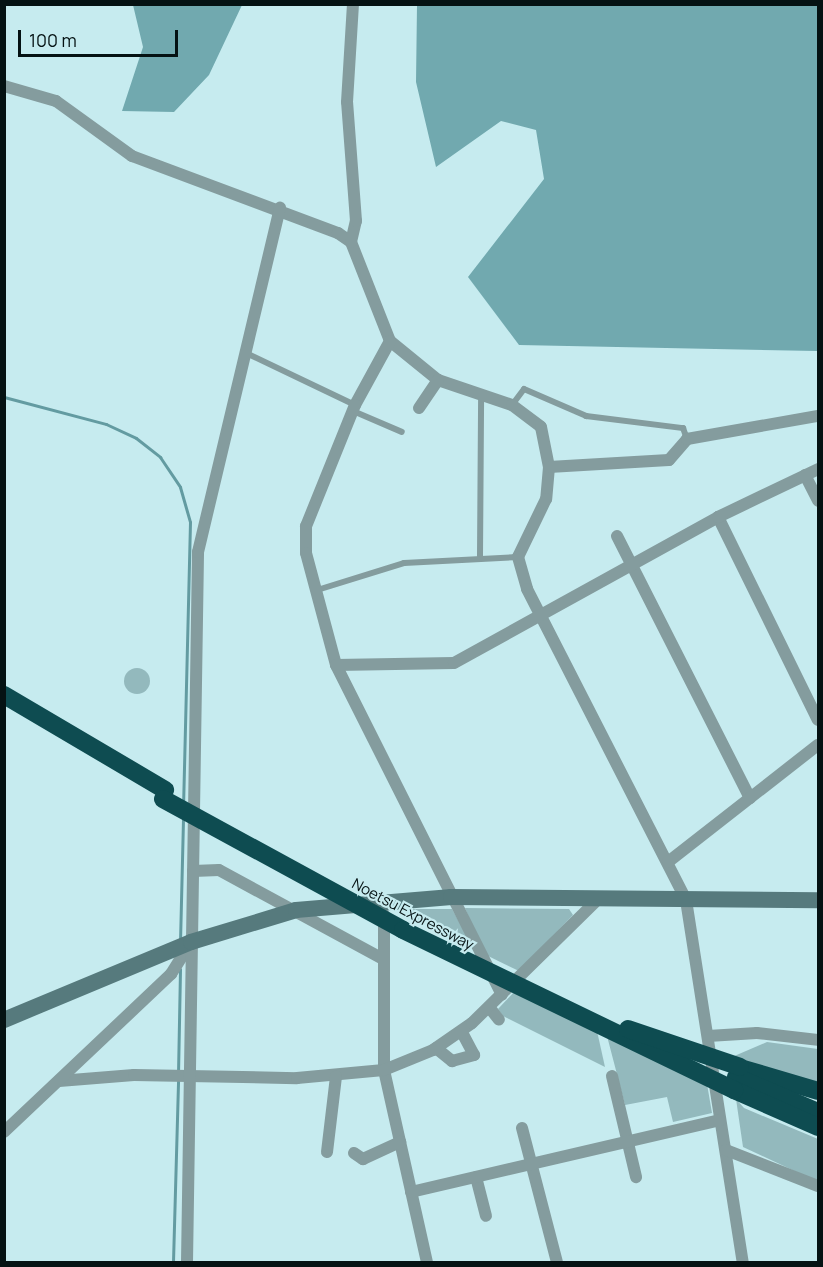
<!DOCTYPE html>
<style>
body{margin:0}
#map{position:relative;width:823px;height:1267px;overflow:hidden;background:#c6ebef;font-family:Manrope,sans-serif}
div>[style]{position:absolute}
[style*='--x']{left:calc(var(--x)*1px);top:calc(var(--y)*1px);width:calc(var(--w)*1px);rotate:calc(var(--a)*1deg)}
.green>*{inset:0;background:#93b9bd}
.round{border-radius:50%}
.forest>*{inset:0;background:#71a9af}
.stream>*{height:3px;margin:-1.5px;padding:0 1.5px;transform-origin:1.5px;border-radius:1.5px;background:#639ba1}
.lane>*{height:6px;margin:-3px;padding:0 3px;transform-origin:3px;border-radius:3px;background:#849c9e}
.street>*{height:12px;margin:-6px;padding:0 6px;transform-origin:6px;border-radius:6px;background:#849c9e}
.secondary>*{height:16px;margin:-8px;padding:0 8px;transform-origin:8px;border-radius:8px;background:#567a7d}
.highway>*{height:18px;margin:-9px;padding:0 9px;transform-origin:9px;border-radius:9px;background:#0e4c51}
.highway-bridge>*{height:18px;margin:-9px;padding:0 9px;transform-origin:9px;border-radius:9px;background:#0e4c51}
span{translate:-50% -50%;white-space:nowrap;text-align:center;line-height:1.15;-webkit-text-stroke:4.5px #c6ebef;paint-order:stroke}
.street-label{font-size:15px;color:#051213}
.frame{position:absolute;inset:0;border:6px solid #051213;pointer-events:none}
.scale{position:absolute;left:18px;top:30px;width:160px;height:27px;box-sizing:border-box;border:3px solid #051213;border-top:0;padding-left:8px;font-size:18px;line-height:21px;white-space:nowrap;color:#051213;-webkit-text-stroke:4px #c6ebef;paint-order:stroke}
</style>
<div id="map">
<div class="green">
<i class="round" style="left:124px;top:668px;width:26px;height:26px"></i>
<i style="clip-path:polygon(465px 908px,569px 909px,573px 915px,519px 971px,484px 954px)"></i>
<i style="clip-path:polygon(396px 909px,452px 909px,474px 949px)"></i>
<i style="clip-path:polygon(514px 992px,597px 1031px,605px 1067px,503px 1016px,498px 1009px)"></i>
<i style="clip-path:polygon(607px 1036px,707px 1084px,712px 1113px,673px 1122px,667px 1097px,625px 1105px)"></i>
<i style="clip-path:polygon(767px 1042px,818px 1049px,818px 1088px,732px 1057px)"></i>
<i style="clip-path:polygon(736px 1099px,744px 1108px,818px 1139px,818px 1182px,743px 1147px)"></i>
</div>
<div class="forest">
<i style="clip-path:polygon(133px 5px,242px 5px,209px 75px,174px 112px,122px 111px,143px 47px)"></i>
<i style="clip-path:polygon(417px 5px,818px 5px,817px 351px,519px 345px,468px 277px,544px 179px,536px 130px,501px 121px,436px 167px,416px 82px)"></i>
</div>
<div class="stream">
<i style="--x:4;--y:397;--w:106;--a:14.8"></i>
<i style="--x:106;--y:424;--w:33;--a:25"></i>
<i style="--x:136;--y:438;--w:31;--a:38"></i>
<i style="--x:160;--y:457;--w:36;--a:56"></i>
<i style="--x:180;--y:487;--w:36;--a:74"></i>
<i style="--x:190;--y:522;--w:282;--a:91.4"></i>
<i style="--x:180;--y:942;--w:126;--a:-88.6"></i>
<i style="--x:178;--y:1074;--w:105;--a:-88.9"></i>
<i style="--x:173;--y:1262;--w:182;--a:-88.4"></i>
</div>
<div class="lane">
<i style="--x:244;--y:352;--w:123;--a:25.5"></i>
<i style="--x:512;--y:405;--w:20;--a:-53"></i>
<i style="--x:524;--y:389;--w:68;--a:23.5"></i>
<i style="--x:586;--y:416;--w:98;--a:7.1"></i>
<i style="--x:683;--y:428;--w:12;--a:70"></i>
<i style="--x:353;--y:411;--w:53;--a:23.2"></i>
<i style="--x:480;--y:556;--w:163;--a:-89.6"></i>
<i style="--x:314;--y:591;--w:94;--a:-17.3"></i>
<i style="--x:404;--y:563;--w:114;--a:-3"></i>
</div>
<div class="street">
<i style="--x:4;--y:86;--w:54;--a:16.1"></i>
<i style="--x:56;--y:101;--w:94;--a:35.9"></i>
<i style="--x:132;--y:156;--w:220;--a:20.5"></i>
<i style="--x:338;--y:233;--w:16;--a:35"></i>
<i style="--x:351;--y:242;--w:106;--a:68.5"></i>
<i style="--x:390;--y:341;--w:62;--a:39.1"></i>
<i style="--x:438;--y:380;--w:78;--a:18.7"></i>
<i style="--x:512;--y:405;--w:36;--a:37"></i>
<i style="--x:541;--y:427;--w:41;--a:78.7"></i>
<i style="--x:549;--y:467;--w:32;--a:95"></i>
<i style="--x:546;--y:499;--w:64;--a:115.8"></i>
<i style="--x:518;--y:557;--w:33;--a:74"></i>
<i style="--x:527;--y:589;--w:349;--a:62.9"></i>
<i style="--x:686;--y:900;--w:366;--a:81.1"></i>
<i style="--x:351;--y:242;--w:22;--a:-77"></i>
<i style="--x:356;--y:221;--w:119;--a:-94.3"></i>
<i style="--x:347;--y:102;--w:98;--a:-86.5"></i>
<i style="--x:390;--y:341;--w:73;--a:118.7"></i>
<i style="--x:355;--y:405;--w:131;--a:112"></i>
<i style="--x:306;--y:526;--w:27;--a:90"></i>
<i style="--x:306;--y:553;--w:116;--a:75"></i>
<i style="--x:336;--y:665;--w:369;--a:63.3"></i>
<i style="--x:419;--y:408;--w:34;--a:-56"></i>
<i style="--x:549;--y:467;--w:120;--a:-3.3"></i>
<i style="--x:669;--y:460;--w:28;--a:-49"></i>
<i style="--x:687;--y:439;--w:133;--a:-10"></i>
<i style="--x:805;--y:475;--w:29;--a:63"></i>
<i style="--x:718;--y:517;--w:226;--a:63.8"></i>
<i style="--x:617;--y:536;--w:294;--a:63.1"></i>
<i style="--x:336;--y:665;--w:118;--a:-1"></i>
<i style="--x:454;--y:663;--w:302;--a:-28.9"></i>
<i style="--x:718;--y:517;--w:111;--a:-25.6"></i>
<i style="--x:668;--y:862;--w:190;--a:-38"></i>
<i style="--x:193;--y:871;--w:26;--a:-2"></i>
<i style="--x:219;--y:870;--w:184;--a:28.5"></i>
<i style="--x:384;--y:915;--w:155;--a:90"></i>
<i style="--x:384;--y:1070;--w:197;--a:77.4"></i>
<i style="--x:489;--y:1007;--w:16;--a:52"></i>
<i style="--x:708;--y:1036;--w:49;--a:-3.5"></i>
<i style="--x:757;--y:1033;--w:61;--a:6.5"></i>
<i style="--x:436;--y:1048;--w:21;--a:39"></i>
<i style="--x:452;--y:1061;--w:23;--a:-15"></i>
<i style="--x:474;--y:1055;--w:27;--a:-118"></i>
<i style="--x:612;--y:1076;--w:104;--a:76.6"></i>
<i style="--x:59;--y:1081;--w:75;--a:-4.6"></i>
<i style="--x:134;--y:1075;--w:163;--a:1.1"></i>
<i style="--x:297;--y:1078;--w:87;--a:-5.3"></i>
<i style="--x:384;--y:1070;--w:53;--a:-22.2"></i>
<i style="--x:433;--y:1050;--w:47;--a:-34.7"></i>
<i style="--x:472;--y:1023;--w:177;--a:-44.5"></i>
<i style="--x:522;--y:1128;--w:138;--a:75.4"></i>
<i style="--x:4;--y:1132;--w:230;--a:-43.4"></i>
<i style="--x:171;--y:974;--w:36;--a:-58"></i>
<i style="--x:726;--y:1150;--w:99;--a:21.4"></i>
<i style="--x:327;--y:1152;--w:76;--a:-83.2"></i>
<i style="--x:354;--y:1153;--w:11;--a:34"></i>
<i style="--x:363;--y:1159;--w:41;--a:-24.7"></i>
<i style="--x:476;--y:1177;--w:40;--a:75.6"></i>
<i style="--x:411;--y:1192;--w:317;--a:-13.1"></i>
<i style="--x:187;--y:1262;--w:710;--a:-89.11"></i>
<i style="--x:198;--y:552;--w:354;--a:-76.6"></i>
</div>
<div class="secondary">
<i style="--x:4;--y:1020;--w:203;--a:-22.6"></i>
<i style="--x:191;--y:942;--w:110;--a:-16.9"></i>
<i style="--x:296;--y:910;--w:156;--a:-4.8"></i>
<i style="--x:451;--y:897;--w:367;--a:0.5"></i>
</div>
<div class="highway">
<i style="--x:4;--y:695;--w:187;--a:30.5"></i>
<i style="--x:744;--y:1069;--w:77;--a:16.6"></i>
<i style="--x:736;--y:1077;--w:89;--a:23.1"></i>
<i style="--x:734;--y:1090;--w:92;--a:23.8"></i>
</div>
<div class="highway-bridge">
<i style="--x:163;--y:799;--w:273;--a:28.6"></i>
<i style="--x:403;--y:930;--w:368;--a:25.8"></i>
<i style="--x:628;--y:1029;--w:118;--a:18.7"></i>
</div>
<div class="street-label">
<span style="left:413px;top:914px;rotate:28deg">Noetsu Expressway</span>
</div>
<div class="frame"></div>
<div class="scale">100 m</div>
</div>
